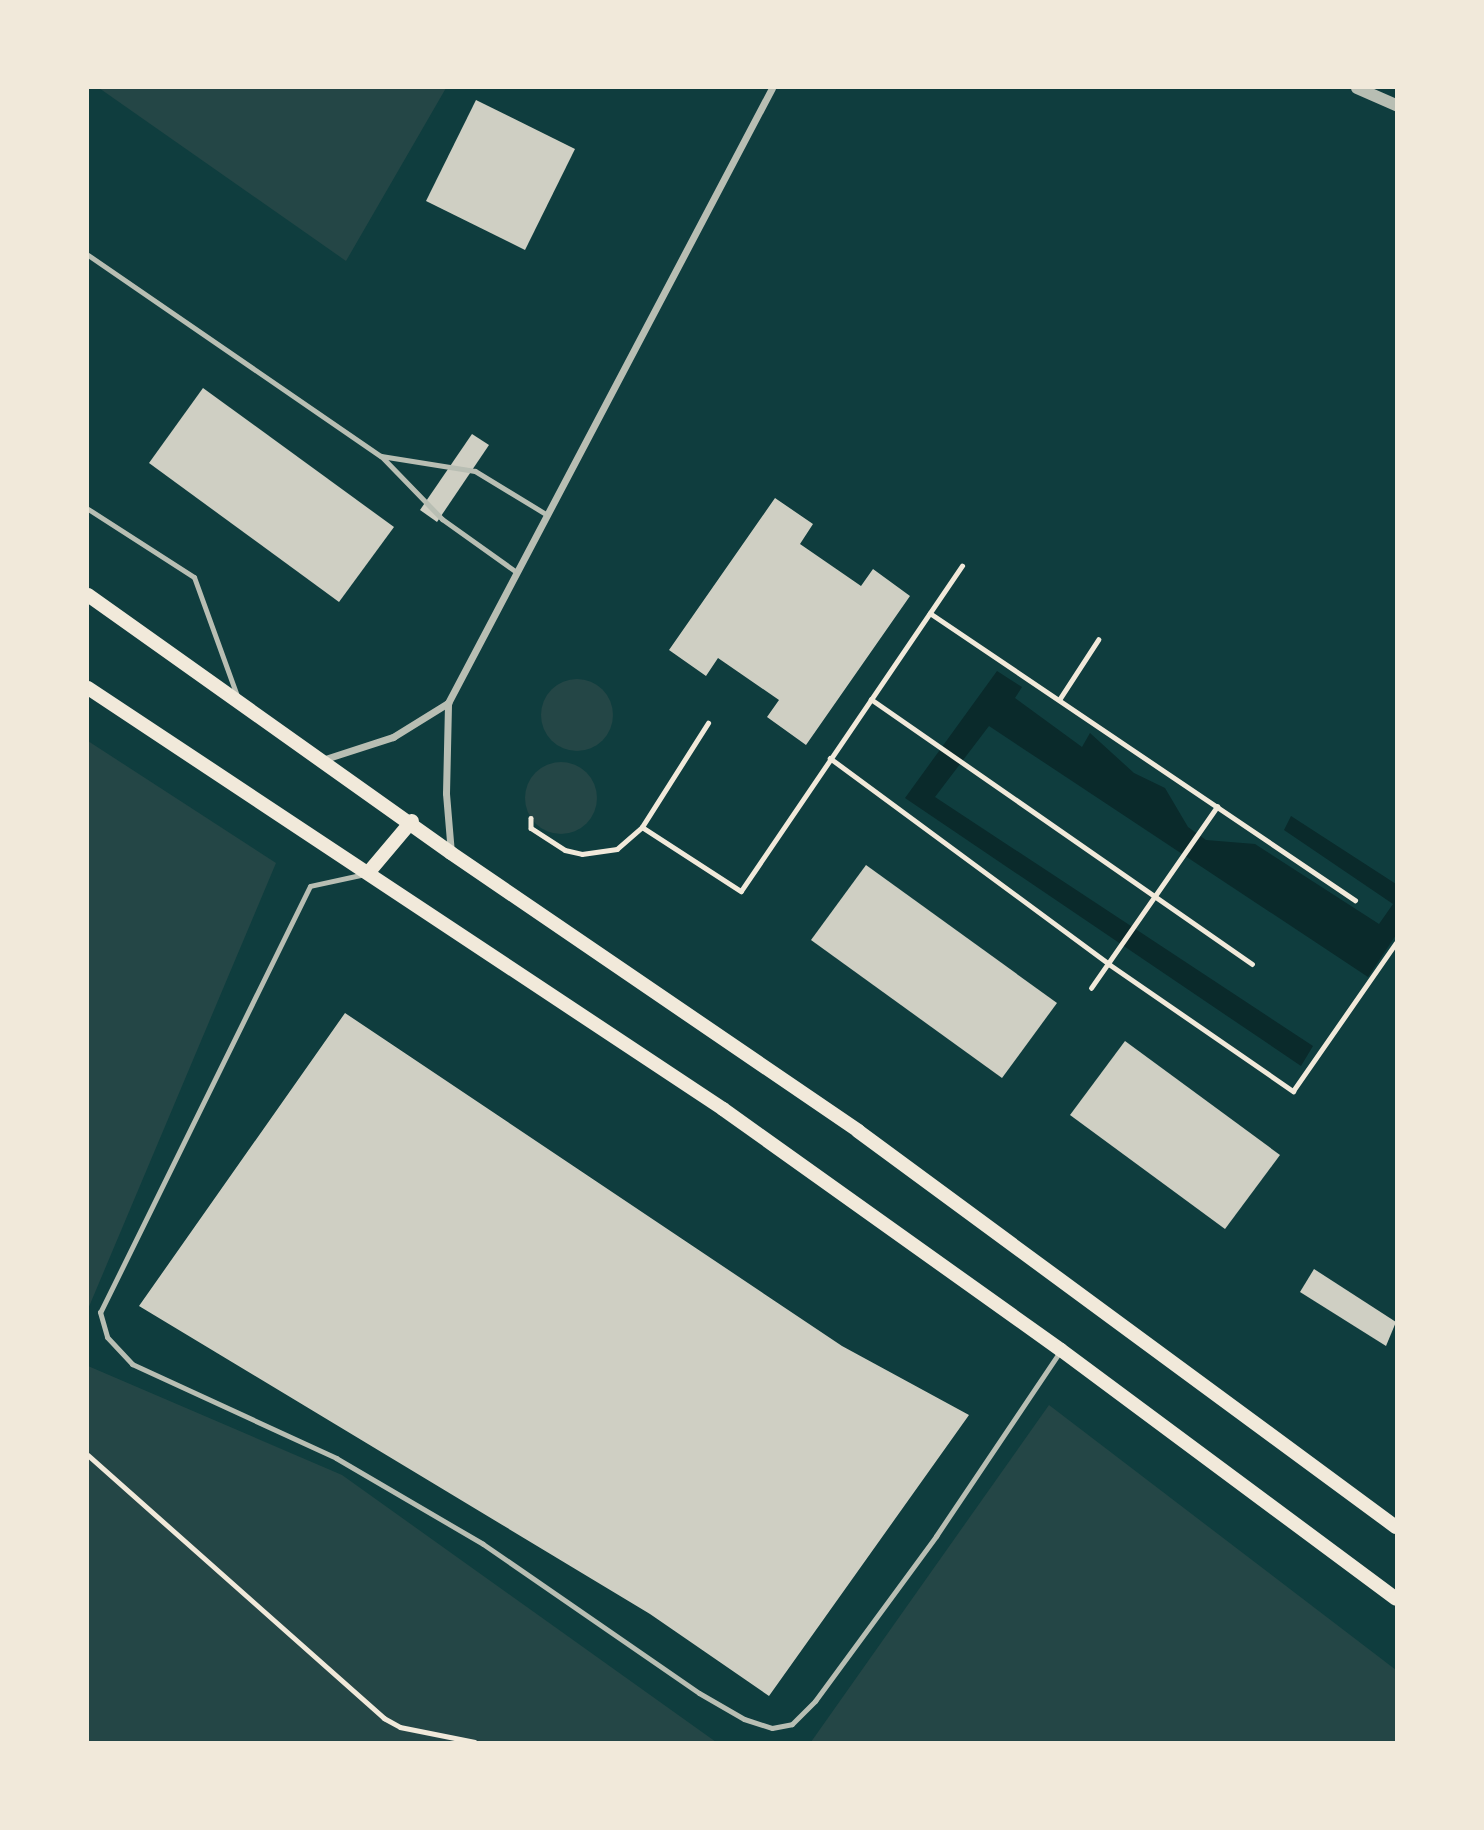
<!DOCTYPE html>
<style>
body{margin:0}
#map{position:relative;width:1484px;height:1830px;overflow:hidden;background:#0f3d3e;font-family:Helvetica,sans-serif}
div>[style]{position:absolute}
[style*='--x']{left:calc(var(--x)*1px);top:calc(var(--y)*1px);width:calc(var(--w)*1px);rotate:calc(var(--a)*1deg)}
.green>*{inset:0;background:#244646}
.round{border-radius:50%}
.water>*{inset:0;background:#0a2a2b}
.building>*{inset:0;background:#cfcfc3}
.path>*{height:4.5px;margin:-2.25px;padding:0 2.25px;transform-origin:2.25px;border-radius:2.25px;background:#f1e9da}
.service>*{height:5px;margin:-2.5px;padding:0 2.5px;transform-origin:2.5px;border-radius:2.5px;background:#b8beb3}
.minor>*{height:7px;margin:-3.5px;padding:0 3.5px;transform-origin:3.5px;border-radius:3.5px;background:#b8beb3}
.tertiary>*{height:12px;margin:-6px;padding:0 6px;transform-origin:6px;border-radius:6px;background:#b8beb3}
.secondary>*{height:14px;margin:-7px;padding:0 7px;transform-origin:7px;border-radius:7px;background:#f1e9da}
span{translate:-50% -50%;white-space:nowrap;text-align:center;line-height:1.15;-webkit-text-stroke:5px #f1e9da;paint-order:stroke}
.frame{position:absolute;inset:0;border:89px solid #f1e9da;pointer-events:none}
</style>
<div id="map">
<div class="green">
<i style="clip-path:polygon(99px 88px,446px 88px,346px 261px)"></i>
<i class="round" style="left:541px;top:679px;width:72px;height:72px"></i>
<i style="clip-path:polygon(88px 741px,276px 863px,88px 1309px)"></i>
<i class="round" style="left:525px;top:762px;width:72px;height:72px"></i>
<i style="clip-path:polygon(88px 1366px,342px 1475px,716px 1742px,88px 1742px)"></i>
<i style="clip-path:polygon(1049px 1405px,1396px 1670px,1396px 1742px,811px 1742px)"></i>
</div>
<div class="water">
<i style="clip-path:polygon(997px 671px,1022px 687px,1015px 698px,1082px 747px,1090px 733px,1134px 773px,1165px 788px,1188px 827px,1206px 840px,1255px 844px,1379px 924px,1393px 904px,1284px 830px,1291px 816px,1396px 884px,1396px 935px,1368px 977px,989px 726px,935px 797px,1313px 1046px,1301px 1066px,905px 798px)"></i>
</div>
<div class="building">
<i style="clip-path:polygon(476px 100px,575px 149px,525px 250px,426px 201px)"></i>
<i style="clip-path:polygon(203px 388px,394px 527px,339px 602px,149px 463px)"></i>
<i style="clip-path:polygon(472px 434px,489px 445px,437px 522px,420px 510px)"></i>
<i style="clip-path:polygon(775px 498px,813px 524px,800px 544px,861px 586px,873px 569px,910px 596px,806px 745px,767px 717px,779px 700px,718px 658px,706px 676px,669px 650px)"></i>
<i style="clip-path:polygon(866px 865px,1057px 1003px,1002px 1078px,811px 940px)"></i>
<i style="clip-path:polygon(345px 1013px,842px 1346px,969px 1415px,769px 1696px,650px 1614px,139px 1306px)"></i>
<i style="clip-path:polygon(1125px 1041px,1280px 1155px,1225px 1229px,1070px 1115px)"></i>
<i style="clip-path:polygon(1314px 1269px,1396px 1322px,1386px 1346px,1300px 1292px)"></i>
</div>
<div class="path">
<i style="--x:930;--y:613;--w:513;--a:34.03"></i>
<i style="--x:871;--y:699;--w:464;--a:34.8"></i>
<i style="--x:1059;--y:700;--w:72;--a:-57"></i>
<i style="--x:830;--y:758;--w:347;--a:36.4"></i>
<i style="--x:1109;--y:964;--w:224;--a:34.6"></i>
<i style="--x:1293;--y:1091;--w:180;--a:-55.2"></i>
<i style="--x:531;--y:818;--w:10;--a:90"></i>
<i style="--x:531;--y:828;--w:40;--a:32.9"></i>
<i style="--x:565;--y:850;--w:17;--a:13"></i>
<i style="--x:582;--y:854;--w:35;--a:-8"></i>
<i style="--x:617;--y:849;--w:33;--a:-41"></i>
<i style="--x:642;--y:827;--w:123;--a:-57.6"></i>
<i style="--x:642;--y:827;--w:118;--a:32.9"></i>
<i style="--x:741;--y:891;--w:393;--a:-55.8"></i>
<i style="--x:1091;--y:988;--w:221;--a:-55.2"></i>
<i style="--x:88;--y:1455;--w:396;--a:41.6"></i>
<i style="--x:384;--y:1718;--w:18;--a:29"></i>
<i style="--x:400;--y:1727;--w:76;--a:11.3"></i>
</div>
<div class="service">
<i style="--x:88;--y:255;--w:355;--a:34.5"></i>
<i style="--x:381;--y:456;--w:88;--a:45.9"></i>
<i style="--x:442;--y:519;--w:90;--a:35.5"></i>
<i style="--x:381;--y:456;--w:95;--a:9.1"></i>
<i style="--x:475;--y:471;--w:81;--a:31.3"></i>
<i style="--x:88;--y:509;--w:126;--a:32.7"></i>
<i style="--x:194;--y:577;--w:127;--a:70.1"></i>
<i style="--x:365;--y:874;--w:56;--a:167.7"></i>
<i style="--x:310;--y:886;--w:475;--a:116.2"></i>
<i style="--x:100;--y:1312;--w:26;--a:74"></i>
<i style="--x:107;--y:1337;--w:37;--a:47"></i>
<i style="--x:132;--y:1364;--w:225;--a:24.7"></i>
<i style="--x:336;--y:1458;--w:170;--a:30.3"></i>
<i style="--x:483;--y:1544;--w:262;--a:34.6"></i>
<i style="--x:699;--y:1693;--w:52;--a:30"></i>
<i style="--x:744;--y:1719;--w:29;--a:18"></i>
<i style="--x:772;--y:1728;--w:20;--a:-11"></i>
<i style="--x:792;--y:1724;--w:33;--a:-45"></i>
<i style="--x:815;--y:1701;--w:205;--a:-53.7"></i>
<i style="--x:936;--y:1536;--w:224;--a:-56.1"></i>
</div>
<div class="minor">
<i style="--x:322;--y:760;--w:75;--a:-17.9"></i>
<i style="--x:393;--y:737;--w:65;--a:-31.7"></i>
<i style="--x:451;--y:853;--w:60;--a:-94.8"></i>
<i style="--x:446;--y:793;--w:90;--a:-88.7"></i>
<i style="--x:448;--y:703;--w:695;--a:-62.22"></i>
</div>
<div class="tertiary">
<i style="--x:1357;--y:88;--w:43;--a:23.6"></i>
</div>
<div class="secondary">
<i style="--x:88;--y:595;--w:445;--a:35.4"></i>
<i style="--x:451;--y:853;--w:493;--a:34.3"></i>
<i style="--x:858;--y:1131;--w:668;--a:36.36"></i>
<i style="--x:88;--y:688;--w:762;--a:33.54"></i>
<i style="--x:723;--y:1109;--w:415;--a:35.5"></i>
<i style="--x:1061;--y:1350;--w:417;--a:36.6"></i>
<i style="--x:368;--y:873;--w:68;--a:-49.8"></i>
</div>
<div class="frame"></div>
</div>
